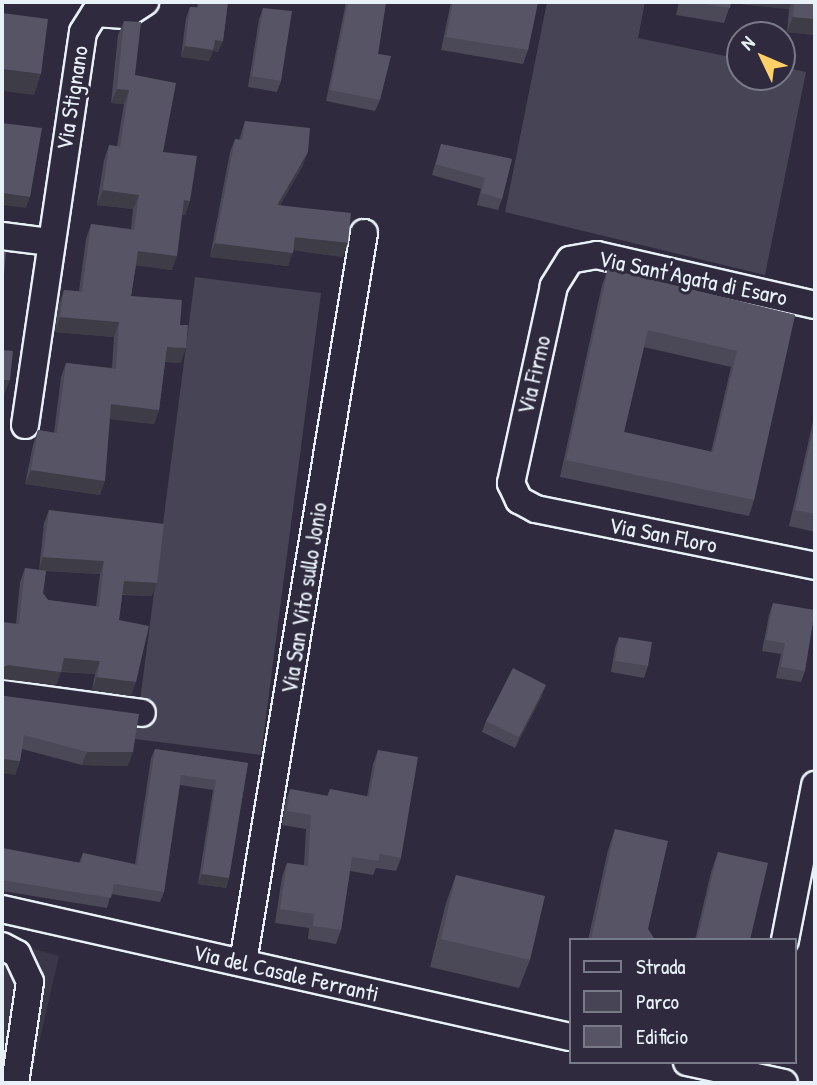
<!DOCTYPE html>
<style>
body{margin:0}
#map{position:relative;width:817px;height:1085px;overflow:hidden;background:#2f2a3d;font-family:"Patrick Hand",sans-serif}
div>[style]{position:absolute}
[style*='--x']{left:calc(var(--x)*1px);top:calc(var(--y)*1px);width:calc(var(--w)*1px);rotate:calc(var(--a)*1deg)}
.built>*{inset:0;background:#3b3749}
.green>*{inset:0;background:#464455}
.roads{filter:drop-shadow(2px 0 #e8f1f8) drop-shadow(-2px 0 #e8f1f8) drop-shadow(0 2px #e8f1f8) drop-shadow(0 -2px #e8f1f8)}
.minor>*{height:26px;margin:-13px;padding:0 13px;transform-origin:13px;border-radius:13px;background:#2f2a3d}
.wall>*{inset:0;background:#4b4957}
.shaded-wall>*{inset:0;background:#3d3c47}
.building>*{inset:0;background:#575565}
span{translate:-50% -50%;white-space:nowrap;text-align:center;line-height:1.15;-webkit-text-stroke:6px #2f2a3d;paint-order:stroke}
.street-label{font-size:23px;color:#e8f1f8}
.frame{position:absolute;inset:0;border:4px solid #e8f1f8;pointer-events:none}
.legend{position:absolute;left:569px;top:938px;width:228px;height:126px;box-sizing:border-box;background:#2f2a3d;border:2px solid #797a88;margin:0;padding:9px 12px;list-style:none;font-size:21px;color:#e8f1f8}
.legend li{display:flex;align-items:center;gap:14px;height:35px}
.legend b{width:35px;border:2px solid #797a88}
.north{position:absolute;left:726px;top:21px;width:70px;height:70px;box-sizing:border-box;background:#2f2a3d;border:2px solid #797a88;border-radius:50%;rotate:314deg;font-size:19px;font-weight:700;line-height:28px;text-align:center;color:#e8f1f8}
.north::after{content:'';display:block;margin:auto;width:24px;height:32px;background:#ffd166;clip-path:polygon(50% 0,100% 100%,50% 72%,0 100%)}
</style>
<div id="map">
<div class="built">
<i style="clip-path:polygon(2px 940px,59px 956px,30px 1083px,2px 1083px)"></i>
</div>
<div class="green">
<i style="clip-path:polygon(547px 2px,645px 2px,638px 38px,740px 59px,740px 77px,782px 77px,782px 67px,806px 72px,765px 275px,505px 212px)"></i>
<i style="clip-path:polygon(195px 277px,321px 293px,261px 755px,135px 739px)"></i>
</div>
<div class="roads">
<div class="minor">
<i style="--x:2;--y:236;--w:47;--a:7.3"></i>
<i style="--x:815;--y:305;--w:224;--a:-167.1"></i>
<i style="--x:597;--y:255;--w:27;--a:170"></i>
<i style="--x:570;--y:260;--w:31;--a:122"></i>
<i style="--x:554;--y:286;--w:202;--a:102.3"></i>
<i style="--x:511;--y:483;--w:19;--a:65"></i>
<i style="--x:519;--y:500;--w:19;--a:28"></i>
<i style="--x:536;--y:509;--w:285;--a:11.5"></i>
<i style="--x:25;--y:425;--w:397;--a:-81.6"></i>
<i style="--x:83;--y:32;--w:22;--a:-58"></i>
<i style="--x:95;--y:13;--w:30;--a:4"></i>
<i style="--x:125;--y:15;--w:24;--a:-33"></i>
<i style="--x:2;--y:694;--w:141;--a:7.7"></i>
<i style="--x:2;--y:909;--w:582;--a:12.7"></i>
<i style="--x:785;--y:940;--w:158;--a:-79"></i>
<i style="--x:2;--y:946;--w:17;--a:28"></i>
<i style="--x:17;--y:954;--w:31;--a:65"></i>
<i style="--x:30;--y:982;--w:102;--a:98.4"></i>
<i style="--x:243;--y:962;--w:739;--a:-80.58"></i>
<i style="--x:687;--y:1062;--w:99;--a:12.2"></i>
</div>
</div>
<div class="wall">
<i style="clip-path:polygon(198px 2px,228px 2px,223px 41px,218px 52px,213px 51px,209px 61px,181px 57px,186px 18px,190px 7px,197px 7px)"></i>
<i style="clip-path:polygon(346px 2px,386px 2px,378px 54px,380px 100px,375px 111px,326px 101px)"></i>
<i style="clip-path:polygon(451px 2px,538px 2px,528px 50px,523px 64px,441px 50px)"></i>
<i style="clip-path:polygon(679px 2px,815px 2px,815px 32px,814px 35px,787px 32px,789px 9px,731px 3px,724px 23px,676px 15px)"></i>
<i style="clip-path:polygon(263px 8px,281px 81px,277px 92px,248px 87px,259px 19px)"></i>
<i style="clip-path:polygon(124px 21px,135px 75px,163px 152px,190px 201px,185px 215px,182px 215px,172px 270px,136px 265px,131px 296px,180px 325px,181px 363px,165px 362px,159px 410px,154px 424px,110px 419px,100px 495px,25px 484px,33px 445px,38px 430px,54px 433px,61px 377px,66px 363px,112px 368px,114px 337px,55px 332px,59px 304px,64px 290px,79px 291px,86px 239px,91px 224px,131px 229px,133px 209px,97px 205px,104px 160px,109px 145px,117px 146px,124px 104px,111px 103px,118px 35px)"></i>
<i style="clip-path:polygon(245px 121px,303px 165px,280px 205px,343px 257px,293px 250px,288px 266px,210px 257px,230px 152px,235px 139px,239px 140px)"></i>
<i style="clip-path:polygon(441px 144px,512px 159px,502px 199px,498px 210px,477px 205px,481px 189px,432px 175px)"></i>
<i style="clip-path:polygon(evenodd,608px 269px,795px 315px,754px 500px,749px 516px,560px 477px,602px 285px,608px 269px,644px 347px,731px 367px,711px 452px,624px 432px,644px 347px)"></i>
<i style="clip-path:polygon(815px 413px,815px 532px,789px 526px)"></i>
<i style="clip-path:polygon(evenodd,49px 510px,152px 596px,122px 595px,119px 620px,131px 696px,92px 690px,95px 674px,61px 672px,56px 685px,3px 678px,16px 623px,20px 582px,25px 568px,39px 570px,44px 523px,49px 510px,46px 571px,100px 574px,96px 606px,48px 600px,43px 593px,46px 571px)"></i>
<i style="clip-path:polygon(773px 603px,805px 671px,801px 682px,776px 678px,781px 654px,762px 651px,769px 615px)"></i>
<i style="clip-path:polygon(619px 637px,648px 666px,644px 678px,611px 672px,615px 648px)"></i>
<i style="clip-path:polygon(2px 695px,128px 766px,82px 765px,22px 749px,20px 761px,15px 775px)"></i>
<i style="clip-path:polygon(542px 696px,515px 748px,482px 732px,486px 721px)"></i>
<i style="clip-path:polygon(155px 749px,248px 763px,229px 878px,226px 888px,198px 884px,213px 790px,180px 785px,164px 892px,160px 902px,111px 894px,107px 908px,2px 891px,2px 856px,79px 863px,83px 853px,135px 864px,151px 758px)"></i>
<i style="clip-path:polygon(378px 750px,401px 858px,396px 871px,376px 868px,373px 875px,350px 871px,341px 930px,336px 944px,308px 939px,309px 928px,275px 923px,282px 877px,287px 863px,304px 865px,306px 829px,282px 825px,285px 803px,290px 789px,327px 796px,330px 789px,367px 796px,373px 764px)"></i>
<i style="clip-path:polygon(615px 829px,648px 929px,655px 940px,588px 940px,608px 850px)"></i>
<i style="clip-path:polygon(718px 852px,750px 940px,695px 940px,711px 872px)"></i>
<i style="clip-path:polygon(456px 875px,530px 960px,519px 988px,430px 967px,446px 903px)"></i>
</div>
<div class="shaded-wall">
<i style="clip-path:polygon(728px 2px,792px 2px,789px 9px)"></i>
<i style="clip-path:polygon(793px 17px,815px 19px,815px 32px,814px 35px,787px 32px)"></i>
<i style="clip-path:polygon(215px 40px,223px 41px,218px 52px,213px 51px,209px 61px,181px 57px,185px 46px)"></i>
<i style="clip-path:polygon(2px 69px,41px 74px,34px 95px,2px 91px)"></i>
<i style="clip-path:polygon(117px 89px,129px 90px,124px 104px,111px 103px)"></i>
<i style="clip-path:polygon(308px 152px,303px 165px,273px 218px,277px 205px)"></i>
<i style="clip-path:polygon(103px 190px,139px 195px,133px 209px,97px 205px)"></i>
<i style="clip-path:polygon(2px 193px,30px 197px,26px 208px,2px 205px)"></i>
<i style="clip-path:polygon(184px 200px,190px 201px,185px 215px,179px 215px)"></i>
<i style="clip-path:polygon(295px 237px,348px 243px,343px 257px,290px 250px)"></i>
<i style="clip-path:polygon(215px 243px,293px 253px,288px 266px,210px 257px)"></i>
<i style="clip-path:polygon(138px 251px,177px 256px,172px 270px,132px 265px)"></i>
<i style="clip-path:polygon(60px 317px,119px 322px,114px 337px,55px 332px)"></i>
<i style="clip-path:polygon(167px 347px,186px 348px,181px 363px,162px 361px)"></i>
<i style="clip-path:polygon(2px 380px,10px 380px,4px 395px,2px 395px)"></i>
<i style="clip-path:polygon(111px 404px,159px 410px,154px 424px,106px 419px)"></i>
<i style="clip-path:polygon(31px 470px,105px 481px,100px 495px,25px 484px)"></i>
<i style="clip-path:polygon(43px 557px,104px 561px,100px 574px,39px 570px)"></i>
<i style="clip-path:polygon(124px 581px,157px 583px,152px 596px,119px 594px)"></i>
<i style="clip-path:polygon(64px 658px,100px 661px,95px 674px,59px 671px)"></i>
<i style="clip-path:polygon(8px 665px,61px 672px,56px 685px,2px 679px,2px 668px)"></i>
<i style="clip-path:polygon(97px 677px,136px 682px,131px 696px,92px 690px)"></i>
<i style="clip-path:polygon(546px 685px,542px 696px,515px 748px,519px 737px)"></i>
<i style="clip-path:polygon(87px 752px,133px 752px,128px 766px,82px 765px)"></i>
<i style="clip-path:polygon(2px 759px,20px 761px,15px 775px,2px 773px)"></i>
<i style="clip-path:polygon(202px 874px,229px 878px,226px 888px,198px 884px)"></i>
</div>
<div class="building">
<i style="clip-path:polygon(199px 2px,228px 2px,223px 41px,215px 40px,213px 50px,185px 46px,190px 7px,198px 8px)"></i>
<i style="clip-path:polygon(348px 2px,386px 2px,378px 54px,391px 56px,380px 100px,330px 90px)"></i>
<i style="clip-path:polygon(453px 2px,538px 2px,528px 50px,446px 37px)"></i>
<i style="clip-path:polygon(694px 2px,731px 2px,730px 8px)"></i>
<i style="clip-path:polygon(794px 2px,815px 2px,815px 19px,793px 17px)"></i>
<i style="clip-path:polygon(263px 8px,292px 11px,281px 81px,252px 76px)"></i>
<i style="clip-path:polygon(2px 13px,48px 19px,41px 74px,2px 69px)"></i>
<i style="clip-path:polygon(124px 21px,141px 22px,135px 75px,176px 83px,163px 152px,197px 156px,190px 201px,184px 200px,177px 256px,138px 251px,131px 296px,182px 300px,180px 325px,188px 325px,186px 348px,167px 347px,159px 410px,111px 404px,105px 481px,31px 470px,38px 430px,57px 433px,66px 363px,116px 369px,119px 322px,60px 317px,64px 290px,82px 292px,91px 224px,134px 230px,139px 195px,103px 190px,109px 145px,120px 147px,129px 90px,117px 89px)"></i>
<i style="clip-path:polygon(245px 121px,310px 128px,308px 152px,277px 205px,351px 213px,348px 243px,295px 237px,293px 253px,215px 243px,235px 139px,242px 140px)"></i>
<i style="clip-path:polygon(2px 123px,42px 128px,30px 197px,2px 193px)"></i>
<i style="clip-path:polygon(441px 144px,512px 159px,502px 199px,481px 193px,485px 178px,436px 164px)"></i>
<i style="clip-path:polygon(2px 251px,6px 252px,2px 298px)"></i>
<i style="clip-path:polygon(evenodd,608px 269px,795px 315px,754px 500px,566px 460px,608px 269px,648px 330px,737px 351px,713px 452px,624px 432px,648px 330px)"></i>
<i style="clip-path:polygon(2px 350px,13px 351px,10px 380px,2px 380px)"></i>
<i style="clip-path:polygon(815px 422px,815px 514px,795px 510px)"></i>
<i style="clip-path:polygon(49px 510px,164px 524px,157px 583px,124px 581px,119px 620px,149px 626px,136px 682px,97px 677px,100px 661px,64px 658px,61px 672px,8px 665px,2px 668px,2px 622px,19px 624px,25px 568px,46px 571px,43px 593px,48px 600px,99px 607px,104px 561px,43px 557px)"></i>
<i style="clip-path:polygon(773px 603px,815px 610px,805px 671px,781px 667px,785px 643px,766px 640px)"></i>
<i style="clip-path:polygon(619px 637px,652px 642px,648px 666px,615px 661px)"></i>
<i style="clip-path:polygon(513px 668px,546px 685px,519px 737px,486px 721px)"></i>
<i style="clip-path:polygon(2px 695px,5px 696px,139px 714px,133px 752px,87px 752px,24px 735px,20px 761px,2px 759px)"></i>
<i style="clip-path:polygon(155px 749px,248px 763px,229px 878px,202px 874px,216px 780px,181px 775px,164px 892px,114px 884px,111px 898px,2px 880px,2px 856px,3px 848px,81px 863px,83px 853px,137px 865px)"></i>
<i style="clip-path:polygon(378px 750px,418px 757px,401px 858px,380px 854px,378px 861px,352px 857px,341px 930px,313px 926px,314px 914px,280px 909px,287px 863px,308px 866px,311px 815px,287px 811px,290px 789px,328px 796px,330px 789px,369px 797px)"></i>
<i style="clip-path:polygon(615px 829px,668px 841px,648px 929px,655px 940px,591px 940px)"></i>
<i style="clip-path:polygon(718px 852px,768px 863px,750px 940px,697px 940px)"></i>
<i style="clip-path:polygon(456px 875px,545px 896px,530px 960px,441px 939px)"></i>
</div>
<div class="street-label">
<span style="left:72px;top:98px;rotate:-81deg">Via Stignano</span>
<span style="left:693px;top:278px;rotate:12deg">Via Sant'Agata di Esaro</span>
<span style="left:534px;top:375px;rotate:-77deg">Via Firmo</span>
<span style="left:663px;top:535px;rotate:11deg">Via San Floro</span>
<span style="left:304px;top:598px;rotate:-81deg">Via San Vito sullo Jonio</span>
<span style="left:286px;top:973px;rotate:13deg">Via del Casale Ferranti</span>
</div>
<div class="frame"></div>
<ul class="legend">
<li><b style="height:9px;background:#2f2a3d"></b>Strada</li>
<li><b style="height:19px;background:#464455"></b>Parco</li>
<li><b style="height:19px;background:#575565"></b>Edificio</li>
</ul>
<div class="north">N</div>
</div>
